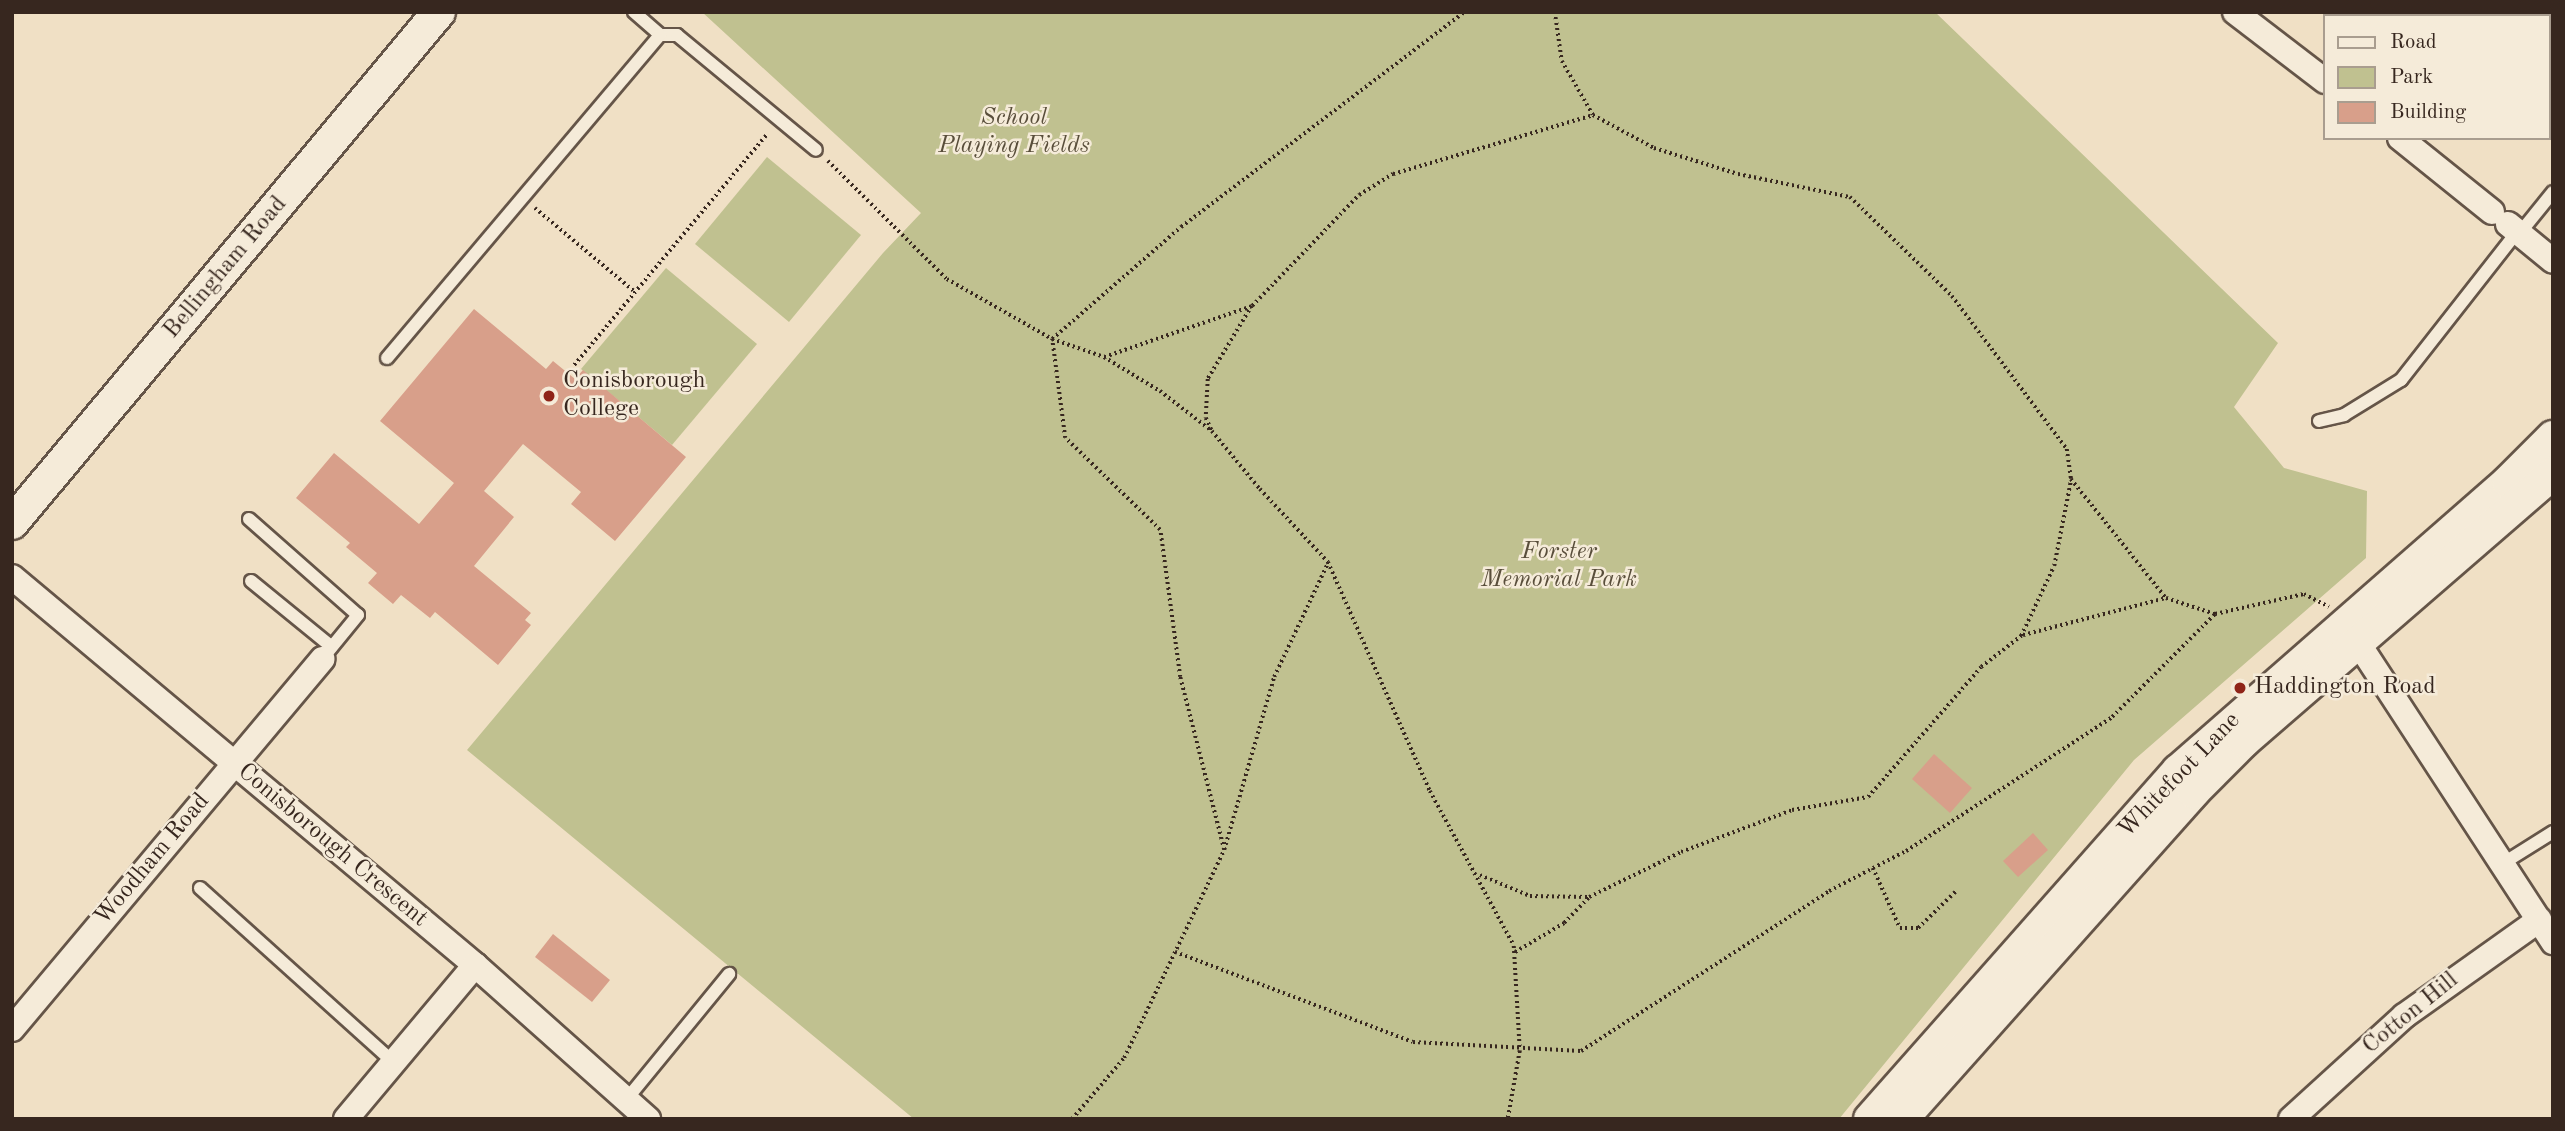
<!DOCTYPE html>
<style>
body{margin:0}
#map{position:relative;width:2565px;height:1131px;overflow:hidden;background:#f0e0c5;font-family:"Old Standard TT",serif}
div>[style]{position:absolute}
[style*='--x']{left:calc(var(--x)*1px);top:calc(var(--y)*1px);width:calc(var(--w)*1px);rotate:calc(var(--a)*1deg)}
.green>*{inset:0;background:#c0c190}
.building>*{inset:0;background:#d89f8a}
.path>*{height:3.5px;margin-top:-1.75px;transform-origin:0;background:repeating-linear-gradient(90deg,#37271f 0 2px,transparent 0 5.5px)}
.roads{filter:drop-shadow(2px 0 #655548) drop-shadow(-2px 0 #655548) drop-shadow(0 2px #655548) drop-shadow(0 -2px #655548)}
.service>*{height:12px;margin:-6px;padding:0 6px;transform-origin:6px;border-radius:6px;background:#f5ebd9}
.minor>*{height:24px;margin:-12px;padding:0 12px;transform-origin:12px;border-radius:12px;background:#f5ebd9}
.tertiary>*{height:32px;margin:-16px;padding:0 16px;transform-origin:16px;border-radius:16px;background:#f5ebd9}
.dots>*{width:19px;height:19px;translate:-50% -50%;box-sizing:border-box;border:4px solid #f5ebd9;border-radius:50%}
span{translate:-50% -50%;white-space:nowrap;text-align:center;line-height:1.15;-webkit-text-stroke:5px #f5ebd9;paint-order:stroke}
.park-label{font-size:24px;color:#594e3b;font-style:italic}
.street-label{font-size:24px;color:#37271f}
.poi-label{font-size:24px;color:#37271f}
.left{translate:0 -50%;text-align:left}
.frame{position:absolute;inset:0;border:14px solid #37271f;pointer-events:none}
.legend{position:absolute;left:2323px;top:14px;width:228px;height:126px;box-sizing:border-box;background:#f5ebd9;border:2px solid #a99d8f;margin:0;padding:9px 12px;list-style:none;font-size:21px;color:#37271f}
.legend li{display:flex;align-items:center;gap:14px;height:35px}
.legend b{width:35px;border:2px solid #a99d8f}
</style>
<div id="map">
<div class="green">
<i style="clip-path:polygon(702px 12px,1935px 12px,2278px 343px,2234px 407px,2284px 468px,2367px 491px,2366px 558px,2134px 760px,1839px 1119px,914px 1119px,467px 750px,883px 253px,921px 213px)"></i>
<i style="clip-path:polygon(767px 157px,861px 235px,789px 322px,695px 244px)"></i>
<i style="clip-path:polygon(666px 268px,757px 344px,672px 445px,581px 369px)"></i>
</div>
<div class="building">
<i style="clip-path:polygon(474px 309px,546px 369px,553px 361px,575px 379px,583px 370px,686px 457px,615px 541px,571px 504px,581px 492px,523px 444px,484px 491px,514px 517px,474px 566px,531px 613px,525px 620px,531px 625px,498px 665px,435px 612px,430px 618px,401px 595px,393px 604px,368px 583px,377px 573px,346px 547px,350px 543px,296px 498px,334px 453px,419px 524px,454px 483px,380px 421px)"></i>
<i style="clip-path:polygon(1934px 754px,1972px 788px,1950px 813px,1912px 779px)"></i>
<i style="clip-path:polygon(2033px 833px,2048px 850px,2018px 877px,2003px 861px)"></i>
<i style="clip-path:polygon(553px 934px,610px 980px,592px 1002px,535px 957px)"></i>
</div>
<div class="path">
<i style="--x:1555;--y:12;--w:49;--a:81.9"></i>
<i style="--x:1562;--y:61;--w:62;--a:60.1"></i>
<i style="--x:828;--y:161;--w:168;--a:44.8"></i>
<i style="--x:947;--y:279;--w:121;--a:29.7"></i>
<i style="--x:1052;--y:339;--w:55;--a:19.1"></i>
<i style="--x:1104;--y:357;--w:157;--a:-19"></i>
<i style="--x:1252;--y:306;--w:154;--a:-46.1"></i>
<i style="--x:1359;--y:195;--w:40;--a:-32"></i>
<i style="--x:1393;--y:174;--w:209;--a:-16.4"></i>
<i style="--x:1593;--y:115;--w:69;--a:28.4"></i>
<i style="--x:1654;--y:148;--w:88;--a:17.2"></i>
<i style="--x:1738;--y:174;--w:114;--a:11.6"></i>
<i style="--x:1850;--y:197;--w:142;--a:44.1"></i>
<i style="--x:1952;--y:296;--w:191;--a:53.1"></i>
<i style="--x:2067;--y:449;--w:30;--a:82"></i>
<i style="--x:2071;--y:479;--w:152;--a:51.4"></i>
<i style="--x:2166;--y:598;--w:52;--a:18.1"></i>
<i style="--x:2215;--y:614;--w:91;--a:-12.7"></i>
<i style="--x:2304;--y:594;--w:28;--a:27"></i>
<i style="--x:535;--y:208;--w:131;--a:40"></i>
<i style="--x:1252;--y:306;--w:85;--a:121.1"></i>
<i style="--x:1208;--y:379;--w:39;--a:93"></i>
<i style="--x:1206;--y:418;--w:14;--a:65"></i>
<i style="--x:1212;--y:431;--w:75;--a:50.4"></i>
<i style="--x:1260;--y:489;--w:100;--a:47"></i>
<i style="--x:1328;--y:562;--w:251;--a:66"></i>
<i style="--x:1430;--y:791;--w:176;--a:61.5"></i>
<i style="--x:1514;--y:946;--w:105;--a:86.7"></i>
<i style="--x:1520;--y:1051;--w:69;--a:100"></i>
<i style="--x:1104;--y:357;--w:66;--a:31.3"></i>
<i style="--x:1160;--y:391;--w:66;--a:37.6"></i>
<i style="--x:574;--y:365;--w:302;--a:-50.1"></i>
<i style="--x:2023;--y:635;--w:148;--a:-14.5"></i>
<i style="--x:1224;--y:850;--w:179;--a:-104.3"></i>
<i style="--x:1180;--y:677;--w:148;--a:-97.7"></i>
<i style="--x:1160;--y:530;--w:132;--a:-135.9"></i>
<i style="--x:1065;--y:438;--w:100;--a:-97.5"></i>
<i style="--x:1052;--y:339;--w:171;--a:-41"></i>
<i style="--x:1181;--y:227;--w:355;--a:-37.2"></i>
<i style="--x:1873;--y:868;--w:66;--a:65.8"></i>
<i style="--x:1900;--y:928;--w:18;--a:0"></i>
<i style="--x:1918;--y:928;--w:53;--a:-44.2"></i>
<i style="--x:1480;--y:875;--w:54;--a:22.8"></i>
<i style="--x:1530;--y:896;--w:59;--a:1"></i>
<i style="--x:1589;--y:897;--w:102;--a:-26.1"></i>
<i style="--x:1681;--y:852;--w:119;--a:-20.7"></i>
<i style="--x:1792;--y:810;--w:77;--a:-9.7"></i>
<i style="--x:1868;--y:797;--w:172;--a:-49"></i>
<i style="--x:1981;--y:667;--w:51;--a:-37.8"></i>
<i style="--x:2021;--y:636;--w:77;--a:-64.8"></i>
<i style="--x:2054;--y:566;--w:89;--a:-78.9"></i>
<i style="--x:1175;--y:952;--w:254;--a:20.7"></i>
<i style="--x:1413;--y:1042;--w:168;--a:3.1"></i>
<i style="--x:1581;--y:1051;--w:295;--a:-32.8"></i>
<i style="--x:1829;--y:891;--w:87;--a:-27.5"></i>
<i style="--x:1906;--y:851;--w:246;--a:-33"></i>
<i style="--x:2112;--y:717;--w:146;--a:-45"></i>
<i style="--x:1515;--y:952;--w:57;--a:-30.6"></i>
<i style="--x:1564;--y:923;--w:36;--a:-46"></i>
<i style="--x:1072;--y:1119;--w:80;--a:-49.6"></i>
<i style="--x:1124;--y:1058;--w:231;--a:-64.3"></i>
<i style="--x:1224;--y:850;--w:180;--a:-73.9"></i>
<i style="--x:1274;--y:677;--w:126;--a:-64.7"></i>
</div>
<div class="roads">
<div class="service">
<i style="--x:634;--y:12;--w:35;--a:41"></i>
<i style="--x:660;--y:35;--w:17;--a:0"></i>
<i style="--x:677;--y:35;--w:180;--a:39.6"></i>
<i style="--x:2519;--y:234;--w:54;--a:-51"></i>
<i style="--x:387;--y:358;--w:423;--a:-49.8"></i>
<i style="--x:2319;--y:421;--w:26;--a:-13"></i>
<i style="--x:2344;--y:415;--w:67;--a:-31.6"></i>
<i style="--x:2401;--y:380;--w:188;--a:-51.9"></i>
<i style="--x:249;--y:519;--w:145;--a:41.4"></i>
<i style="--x:358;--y:615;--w:57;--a:129.3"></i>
<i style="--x:251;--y:581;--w:104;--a:39.2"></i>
<i style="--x:2502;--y:864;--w:60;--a:-32.1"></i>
<i style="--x:200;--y:888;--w:260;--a:42"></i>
<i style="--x:626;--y:1100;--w:163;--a:-50.7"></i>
</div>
<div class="minor">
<i style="--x:2235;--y:12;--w:113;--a:37.5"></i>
<i style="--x:2495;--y:16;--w:5;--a:-53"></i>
<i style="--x:2400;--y:138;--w:118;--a:38.8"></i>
<i style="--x:2508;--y:224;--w:58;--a:39.4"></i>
<i style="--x:12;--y:577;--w:604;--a:39.96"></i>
<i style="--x:475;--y:965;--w:232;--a:41.7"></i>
<i style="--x:2349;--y:629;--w:374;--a:56.9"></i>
<i style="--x:12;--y:1029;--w:483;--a:-50"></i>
<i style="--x:346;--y:1119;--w:201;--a:-50"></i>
<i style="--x:2291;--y:1119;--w:153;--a:-42.3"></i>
<i style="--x:2404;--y:1016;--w:166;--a:-35.4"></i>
</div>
<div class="tertiary">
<i style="--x:12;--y:523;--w:666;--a:-50.12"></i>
<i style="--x:1870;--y:1119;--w:465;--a:-48.5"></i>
<i style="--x:2178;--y:771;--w:439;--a:-41.2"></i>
<i style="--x:2508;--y:482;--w:64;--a:-45"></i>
<i style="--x:1902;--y:1119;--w:438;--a:-48.3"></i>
<i style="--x:2193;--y:792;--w:72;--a:-45"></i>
<i style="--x:2244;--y:741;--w:409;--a:-40.9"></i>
</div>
</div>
<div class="dots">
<i style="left:549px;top:396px;background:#8f2418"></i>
<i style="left:2240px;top:688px;background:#8f2418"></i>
</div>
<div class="park-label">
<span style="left:1014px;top:133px">School<br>Playing Fields</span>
<span style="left:1559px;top:567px">Forster<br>Memorial Park</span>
</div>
<div class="street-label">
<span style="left:226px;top:268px;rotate:-50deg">Bellingham Road</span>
<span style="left:2180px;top:776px;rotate:-46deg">Whitefoot Lane</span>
<span style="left:332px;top:846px;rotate:40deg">Conisborough Crescent</span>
<span style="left:153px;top:860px;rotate:-50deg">Woodham Road</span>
<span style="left:2411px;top:1014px;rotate:-39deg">Cotton Hill</span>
</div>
<div class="poi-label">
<span class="left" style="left:563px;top:396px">Conisborough<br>College</span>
<span class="left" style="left:2254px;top:688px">Haddington Road</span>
</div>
<div class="frame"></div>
<ul class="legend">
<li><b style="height:9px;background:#f5ebd9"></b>Road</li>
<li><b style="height:19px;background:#c0c190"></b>Park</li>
<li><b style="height:19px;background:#d89f8a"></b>Building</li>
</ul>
</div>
